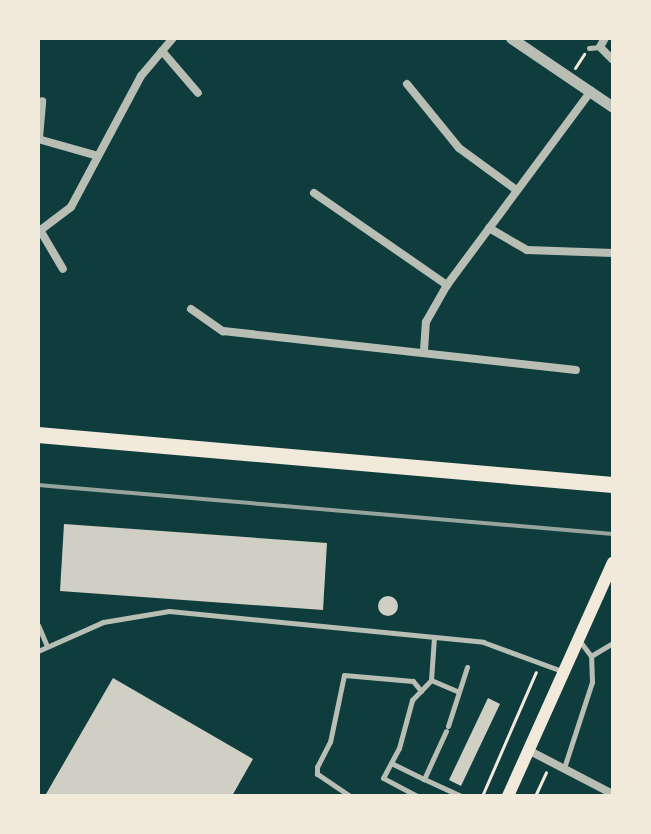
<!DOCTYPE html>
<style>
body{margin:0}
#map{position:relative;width:651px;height:834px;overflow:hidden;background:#0f3d3e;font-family:"PT Sans",sans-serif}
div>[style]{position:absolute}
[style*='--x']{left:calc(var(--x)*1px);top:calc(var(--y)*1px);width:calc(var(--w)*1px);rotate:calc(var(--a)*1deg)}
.building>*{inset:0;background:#cfcfc3}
.round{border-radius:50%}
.path>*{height:3px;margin:-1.5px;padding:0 1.5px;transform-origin:1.5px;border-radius:1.5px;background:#f1e9da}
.service>*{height:5px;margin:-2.5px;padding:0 2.5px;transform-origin:2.5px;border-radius:2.5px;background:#b8beb3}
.minor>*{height:8px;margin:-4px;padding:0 4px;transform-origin:4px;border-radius:4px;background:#b8beb3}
.tertiary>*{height:11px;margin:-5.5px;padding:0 5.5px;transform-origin:5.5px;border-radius:5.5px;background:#b8beb3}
.secondary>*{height:12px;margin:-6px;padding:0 6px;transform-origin:6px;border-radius:6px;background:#f1e9da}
.trunk>*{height:16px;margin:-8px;padding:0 8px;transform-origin:8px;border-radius:8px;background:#f1e9da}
.rail>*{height:4px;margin:-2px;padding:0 2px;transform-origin:2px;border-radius:2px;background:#97a49c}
span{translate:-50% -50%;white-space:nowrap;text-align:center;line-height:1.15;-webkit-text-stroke:8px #f1e9da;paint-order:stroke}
.frame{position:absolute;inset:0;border:40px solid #f1e9da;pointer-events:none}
</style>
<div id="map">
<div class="building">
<i style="clip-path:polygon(64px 524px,327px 543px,323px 610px,60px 591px)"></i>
<i class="round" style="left:378px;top:596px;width:20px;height:20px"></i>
<i style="clip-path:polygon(113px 678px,253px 759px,232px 796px,46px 794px)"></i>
<i style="clip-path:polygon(488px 698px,500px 704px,461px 786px,449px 780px)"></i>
</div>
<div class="path">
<i style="--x:575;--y:68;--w:17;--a:-57"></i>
<i style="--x:482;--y:796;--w:135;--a:-66.5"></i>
<i style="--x:535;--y:796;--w:26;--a:-65"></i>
</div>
<div class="service">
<i style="--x:589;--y:48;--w:11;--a:-5"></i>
<i style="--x:38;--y:625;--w:21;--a:67"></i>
<i style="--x:38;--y:651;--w:71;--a:-24"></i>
<i style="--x:103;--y:622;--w:67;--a:-9.5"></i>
<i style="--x:169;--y:611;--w:316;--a:5.6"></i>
<i style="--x:483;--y:642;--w:84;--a:20.2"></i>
<i style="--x:591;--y:656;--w:26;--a:-31"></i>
<i style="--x:431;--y:680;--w:28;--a:23"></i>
<i style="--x:448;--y:726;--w:62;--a:-72.1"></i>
<i style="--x:446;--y:731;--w:53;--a:114.6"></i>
<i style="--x:424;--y:779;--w:41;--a:24.7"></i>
<i style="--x:391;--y:763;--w:37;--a:26"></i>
<i style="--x:564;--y:768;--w:90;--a:-72"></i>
<i style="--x:592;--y:682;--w:26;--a:-92"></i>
<i style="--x:591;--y:656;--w:21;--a:-127"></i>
<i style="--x:350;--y:796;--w:40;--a:-146"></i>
<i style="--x:317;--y:774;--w:7;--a:-90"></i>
<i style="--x:317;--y:767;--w:28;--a:-63"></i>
<i style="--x:330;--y:742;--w:68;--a:-78.2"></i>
<i style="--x:344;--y:675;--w:69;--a:5"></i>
<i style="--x:413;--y:681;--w:13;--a:51"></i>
<i style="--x:417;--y:796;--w:38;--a:-152"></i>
<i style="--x:383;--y:778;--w:34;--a:-62"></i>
<i style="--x:399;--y:748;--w:50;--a:-74.8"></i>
<i style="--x:412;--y:700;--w:28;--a:-46"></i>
<i style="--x:431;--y:680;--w:43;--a:-86"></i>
</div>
<div class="minor">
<i style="--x:605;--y:38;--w:10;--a:119"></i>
<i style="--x:600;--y:47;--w:18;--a:45"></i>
<i style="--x:162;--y:51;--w:55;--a:49.4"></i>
<i style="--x:407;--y:84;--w:82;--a:50.9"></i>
<i style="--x:459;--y:148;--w:69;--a:36.2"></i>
<i style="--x:39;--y:138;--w:37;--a:-85"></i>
<i style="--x:38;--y:139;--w:62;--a:15.8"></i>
<i style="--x:314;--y:193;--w:162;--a:34.7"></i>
<i style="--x:489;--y:228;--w:44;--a:30.1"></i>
<i style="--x:527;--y:250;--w:86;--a:2"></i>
<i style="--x:40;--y:230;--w:45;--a:59.5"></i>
<i style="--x:38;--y:232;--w:41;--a:-37.1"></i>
<i style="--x:71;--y:207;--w:149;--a:-61.9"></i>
<i style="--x:141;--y:76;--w:50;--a:-49.9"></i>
<i style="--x:191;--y:309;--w:39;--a:35"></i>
<i style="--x:223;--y:331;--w:355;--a:6.3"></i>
<i style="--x:424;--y:350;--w:28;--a:-86"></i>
<i style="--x:426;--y:322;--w:43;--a:-60.4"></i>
<i style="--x:447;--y:285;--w:242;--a:-53.4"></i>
<i style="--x:528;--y:750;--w:96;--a:27.4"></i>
</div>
<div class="tertiary">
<i style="--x:511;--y:38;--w:123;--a:34.1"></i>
</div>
<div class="secondary">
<i style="--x:508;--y:796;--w:256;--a:-65.8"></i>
</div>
<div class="trunk">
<i style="--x:38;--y:435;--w:577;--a:4.97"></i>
</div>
<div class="rail">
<i style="--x:38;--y:485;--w:577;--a:4.87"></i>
</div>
<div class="frame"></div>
</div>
